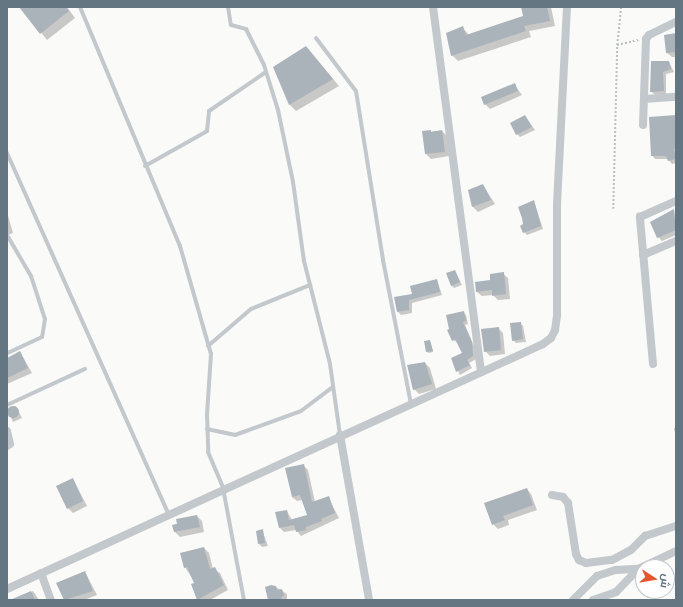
<!DOCTYPE html>
<meta charset="utf-8">
<style>
body{margin:0}
#map{position:relative;width:683px;height:607px;overflow:hidden;background:#fafaf8;font-family:"Open Sans",Cairo,sans-serif}
div>[style]{position:absolute}
[style*='--x']{left:calc(var(--x)*1px);top:calc(var(--y)*1px);width:calc(var(--w)*1px);rotate:calc(var(--a)*1deg)}
.shadow>*{inset:0;background:#0003}
.building>*{inset:0;background:#aab3b9}
.round{border-radius:50%}
.path>*{height:1.5px;margin-top:-0.75px;transform-origin:0;background:repeating-linear-gradient(90deg,#bbbfc2 0 2px,transparent 0 4px)}
.service>*{height:4px;margin:-2px;padding:0 2px;transform-origin:2px;border-radius:2px;background:#c3c8cc}
.minor>*{height:8px;margin:-4px;padding:0 4px;transform-origin:4px;border-radius:4px;background:#c3c8cc}
span{translate:-50% -50%;white-space:nowrap;text-align:center;line-height:1.15;-webkit-text-stroke:4px #fff;paint-order:stroke}
.frame{position:absolute;inset:0;border:8px solid #657683;pointer-events:none}
.north{position:absolute;left:635px;top:559px;width:40px;height:40px;box-sizing:border-box;background:#fff;border:1px solid #c1c8cd;border-radius:50%;rotate:102deg;font-size:11px;font-weight:700;line-height:16px;text-align:center;color:#657683}
.north::after{content:'';display:block;margin:auto;width:14px;height:18px;background:#e4572e;clip-path:polygon(50% 0,100% 100%,50% 72%,0 100%)}
</style>
<div id="map">
<div class="shadow">
<i style="clip-path:polygon(21px 7px,67px 7px,75px 18px,47px 40px)"></i>
<i style="clip-path:polygon(523px 7px,551px 7px,555px 26px,529px 31px,531px 37px,458px 61px,452px 55px,448px 42px,462px 27px,469px 35px,524px 17px)"></i>
<i style="clip-path:polygon(676px 34px,676px 57px,672px 57px,667px 53px)"></i>
<i style="clip-path:polygon(306px 47px,339px 86px,296px 111px,290px 105px,274px 68px)"></i>
<i style="clip-path:polygon(669px 62px,674px 72px,666px 74px,666px 94px,654px 94px,651px 91px)"></i>
<i style="clip-path:polygon(514px 84px,522px 95px,490px 109px,485px 104px)"></i>
<i style="clip-path:polygon(525px 116px,535px 130px,520px 137px,517px 134px)"></i>
<i style="clip-path:polygon(676px 116px,676px 163px,672px 164px,668px 159px,655px 159px,652px 155px)"></i>
<i style="clip-path:polygon(442px 131px,447px 136px,449px 156px,431px 159px,426px 154px,423px 132px)"></i>
<i style="clip-path:polygon(483px 185px,495px 204px,478px 212px,473px 207px,469px 191px)"></i>
<i style="clip-path:polygon(534px 201px,543px 229px,527px 235px,524px 232px,524px 225px)"></i>
<i style="clip-path:polygon(674px 211px,676px 235px,662px 241px,658px 237px)"></i>
<i style="clip-path:polygon(7px 212px,13px 233px,7px 235px)"></i>
<i style="clip-path:polygon(455px 271px,462px 285px,454px 288px,451px 285px)"></i>
<i style="clip-path:polygon(503px 274px,508px 278px,510px 299px,498px 300px,493px 295px,482px 296px,477px 292px)"></i>
<i style="clip-path:polygon(437px 280px,442px 295px,412px 303px,412px 313px,401px 315px,398px 312px,413px 294px)"></i>
<i style="clip-path:polygon(463px 312px,466px 315px,468px 324px,465px 325px,474px 346px,476px 359px,469px 363px,472px 368px,460px 375px,452px 359px,463px 353px,458px 342px,452px 340px,450px 330px)"></i>
<i style="clip-path:polygon(520px 323px,523px 326px,526px 342px,516px 343px,513px 340px)"></i>
<i style="clip-path:polygon(498px 328px,503px 333px,505px 354px,490px 356px,485px 351px)"></i>
<i style="clip-path:polygon(430px 341px,433px 352px,429px 353px,427px 352px)"></i>
<i style="clip-path:polygon(20px 352px,32px 373px,7px 384px,7px 359px)"></i>
<i style="clip-path:polygon(425px 363px,430px 368px,436px 389px,419px 394px,414px 389px)"></i>
<i style="clip-path:polygon(16px 406px,22px 418px,13px 422px,7px 409px)"></i>
<i style="clip-path:polygon(674px 428px,676px 428px,676px 438px)"></i>
<i style="clip-path:polygon(303px 465px,308px 470px,315px 502px,328px 497px,339px 518px,301px 536px,296px 530px,284px 532px,280px 528px,287px 511px,292px 520px,308px 516px,302px 500px,297px 501px,292px 497px)"></i>
<i style="clip-path:polygon(73px 479px,87px 506px,73px 513px,68px 508px)"></i>
<i style="clip-path:polygon(527px 489px,531px 494px,537px 510px,508px 520px,509px 525px,498px 529px,493px 524px)"></i>
<i style="clip-path:polygon(197px 516px,202px 521px,204px 532px,180px 537px,175px 532px,174px 525px)"></i>
<i style="clip-path:polygon(262px 530px,268px 546px,262px 547px,259px 544px)"></i>
<i style="clip-path:polygon(204px 548px,209px 553px,213px 569px,220px 573px,228px 590px,210px 600px,198px 600px,195px 583px,185px 567px)"></i>
<i style="clip-path:polygon(85px 572px,97px 595px,84px 600px,65px 600px,57px 583px)"></i>
<i style="clip-path:polygon(276px 587px,287px 594px,287px 600px,269px 600px)"></i>
<i style="clip-path:polygon(33px 591px,39px 600px,13px 600px)"></i>
</div>
<div class="building">
<i style="clip-path:polygon(19px 7px,66px 7px,69px 11px,40px 34px)"></i>
<i style="clip-path:polygon(521px 7px,547px 7px,550px 21px,524px 26px,526px 31px,451px 56px,446px 33px,463px 26px,466px 35px,523px 16px)"></i>
<i style="clip-path:polygon(676px 33px,676px 52px,666px 53px,664px 35px)"></i>
<i style="clip-path:polygon(306px 46px,333px 79px,289px 105px,273px 67px)"></i>
<i style="clip-path:polygon(651px 61px,669px 61px,671px 69px,663px 72px,664px 91px,650px 92px)"></i>
<i style="clip-path:polygon(515px 83px,518px 91px,484px 105px,481px 97px)"></i>
<i style="clip-path:polygon(525px 115px,532px 127px,516px 135px,510px 123px)"></i>
<i style="clip-path:polygon(676px 115px,676px 148px,674px 149px,676px 159px,668px 161px,666px 156px,651px 156px,649px 117px)"></i>
<i style="clip-path:polygon(431px 130px,431px 132px,442px 130px,445px 152px,425px 154px,422px 131px)"></i>
<i style="clip-path:polygon(483px 184px,491px 200px,472px 207px,468px 190px)"></i>
<i style="clip-path:polygon(534px 200px,541px 226px,523px 233px,520px 226px,523px 224px,522px 218px,518px 207px)"></i>
<i style="clip-path:polygon(674px 209px,676px 230px,657px 238px,650px 222px)"></i>
<i style="clip-path:polygon(455px 270px,460px 282px,451px 286px,446px 273px)"></i>
<i style="clip-path:polygon(504px 272px,506px 294px,492px 296px,492px 290px,476px 292px,475px 282px,490px 280px,490px 274px)"></i>
<i style="clip-path:polygon(437px 279px,440px 292px,409px 300px,409px 310px,397px 312px,394px 297px,412px 294px,410px 286px)"></i>
<i style="clip-path:polygon(464px 311px,466px 321px,463px 322px,472px 342px,473px 356px,467px 360px,470px 365px,456px 372px,451px 358px,462px 353px,455px 339px,452px 341px,447px 330px,449px 329px,446px 315px)"></i>
<i style="clip-path:polygon(521px 322px,523px 339px,512px 341px,510px 323px)"></i>
<i style="clip-path:polygon(499px 327px,501px 350px,484px 352px,481px 329px)"></i>
<i style="clip-path:polygon(430px 340px,433px 351px,426px 352px,424px 341px)"></i>
<i style="clip-path:polygon(20px 351px,28px 368px,7px 378px,7px 358px)"></i>
<i style="clip-path:polygon(425px 362px,432px 384px,413px 390px,407px 365px)"></i>
<i class="round" style="left:7px;top:406px;width:12px;height:12px"></i>
<i style="clip-path:polygon(304px 464px,312px 502px,329px 496px,335px 513px,321px 519px,322px 521px,306px 527px,306px 530px,296px 532px,294px 525px,279px 528px,275px 512px,287px 510px,289px 520px,307px 515px,300px 495px,292px 497px,285px 468px)"></i>
<i style="clip-path:polygon(73px 478px,83px 501px,67px 509px,56px 486px)"></i>
<i style="clip-path:polygon(527px 488px,533px 505px,503px 516px,505px 520px,492px 525px,484px 503px)"></i>
<i style="clip-path:polygon(197px 515px,200px 527px,174px 532px,172px 525px,177px 524px,176px 519px)"></i>
<i style="clip-path:polygon(263px 529px,265px 543px,258px 544px,256px 531px)"></i>
<i style="clip-path:polygon(204px 547px,210px 569px,215px 567px,224px 585px,197px 600px,191px 584px,194px 583px,187px 567px,184px 568px,180px 553px)"></i>
<i style="clip-path:polygon(85px 571px,93px 591px,64px 600px,56px 583px)"></i>
<i style="clip-path:polygon(271px 585px,276px 586px,277px 590px,282px 589px,284px 596px,281px 597px,282px 600px,268px 600px,265px 587px)"></i>
<i style="clip-path:polygon(31px 591px,35px 600px,10px 600px)"></i>
</div>
<div class="path">
<i style="--x:617;--y:45;--w:22;--a:-13"></i>
<i style="--x:613;--y:209;--w:164;--a:-88.6"></i>
<i style="--x:617;--y:45;--w:38;--a:-84"></i>
</div>
<div class="service">
<i style="--x:80;--y:7;--w:259;--a:67.3"></i>
<i style="--x:180;--y:246;--w:112;--a:74"></i>
<i style="--x:211;--y:354;--w:60;--a:93.8"></i>
<i style="--x:207;--y:414;--w:38;--a:88"></i>
<i style="--x:208;--y:452;--w:39;--a:67"></i>
<i style="--x:223;--y:488;--w:114;--a:79.4"></i>
<i style="--x:228;--y:7;--w:18;--a:81"></i>
<i style="--x:231;--y:25;--w:16;--a:15"></i>
<i style="--x:246;--y:29;--w:40;--a:63.4"></i>
<i style="--x:264;--y:65;--w:47;--a:72.7"></i>
<i style="--x:278;--y:110;--w:74;--a:78.2"></i>
<i style="--x:293;--y:182;--w:80;--a:82.1"></i>
<i style="--x:304;--y:261;--w:106;--a:75.8"></i>
<i style="--x:330;--y:364;--w:72;--a:82"></i>
<i style="--x:316;--y:38;--w:66;--a:53"></i>
<i style="--x:356;--y:91;--w:171;--a:80.9"></i>
<i style="--x:383;--y:260;--w:147;--a:79"></i>
<i style="--x:7;--y:153;--w:397;--a:65.9"></i>
<i style="--x:145;--y:166;--w:71;--a:-29.4"></i>
<i style="--x:207;--y:131;--w:20;--a:-84"></i>
<i style="--x:209;--y:111;--w:69;--a:-34.4"></i>
<i style="--x:7;--y:235;--w:48;--a:59.7"></i>
<i style="--x:31;--y:276;--w:45;--a:72"></i>
<i style="--x:45;--y:319;--w:18;--a:99"></i>
<i style="--x:42;--y:337;--w:38;--a:155"></i>
<i style="--x:208;--y:346;--w:57;--a:-40.7"></i>
<i style="--x:251;--y:309;--w:64;--a:-22.1"></i>
<i style="--x:7;--y:405;--w:86;--a:-24.8"></i>
<i style="--x:207;--y:429;--w:29;--a:12"></i>
<i style="--x:235;--y:435;--w:70;--a:-20"></i>
<i style="--x:301;--y:411;--w:40;--a:-37"></i>
</div>
<div class="minor">
<i style="--x:433;--y:7;--w:368;--a:82.5"></i>
<i style="--x:644;--y:99;--w:32;--a:-4"></i>
<i style="--x:643;--y:125;--w:86;--a:-88"></i>
<i style="--x:646;--y:39;--w:5;--a:-53"></i>
<i style="--x:649;--y:35;--w:30;--a:-26"></i>
<i style="--x:643;--y:255;--w:36;--a:-23"></i>
<i style="--x:653;--y:364;--w:148;--a:-95.1"></i>
<i style="--x:640;--y:217;--w:39;--a:-24"></i>
<i style="--x:7;--y:431;--w:13;--a:77"></i>
<i style="--x:10;--y:444;--w:4;--a:146"></i>
<i style="--x:340;--y:435;--w:168;--a:80"></i>
<i style="--x:552;--y:495;--w:11;--a:10"></i>
<i style="--x:563;--y:497;--w:8;--a:50"></i>
<i style="--x:568;--y:503;--w:52;--a:81.1"></i>
<i style="--x:576;--y:554;--w:7;--a:63"></i>
<i style="--x:579;--y:560;--w:8;--a:23"></i>
<i style="--x:586;--y:563;--w:26;--a:-7"></i>
<i style="--x:612;--y:560;--w:21;--a:-28"></i>
<i style="--x:631;--y:550;--w:20;--a:-45"></i>
<i style="--x:645;--y:536;--w:33;--a:-18"></i>
<i style="--x:41;--y:573;--w:29;--a:70"></i>
<i style="--x:7;--y:589;--w:589;--a:-24.56"></i>
<i style="--x:543;--y:344;--w:10;--a:-37"></i>
<i style="--x:551;--y:338;--w:9;--a:-63"></i>
<i style="--x:555;--y:330;--w:15;--a:-82"></i>
<i style="--x:557;--y:315;--w:111;--a:-90"></i>
<i style="--x:557;--y:204;--w:197;--a:-87.1"></i>
<i style="--x:573;--y:600;--w:34;--a:-45"></i>
<i style="--x:597;--y:576;--w:20;--a:-18"></i>
<i style="--x:616;--y:570;--w:22;--a:-3"></i>
<i style="--x:638;--y:569;--w:42;--a:-25.3"></i>
<i style="--x:593;--y:600;--w:24;--a:-19"></i>
<i style="--x:616;--y:592;--w:32;--a:-46"></i>
</div>
<div class="frame"></div>
<div class="north">ش</div>
</div>
